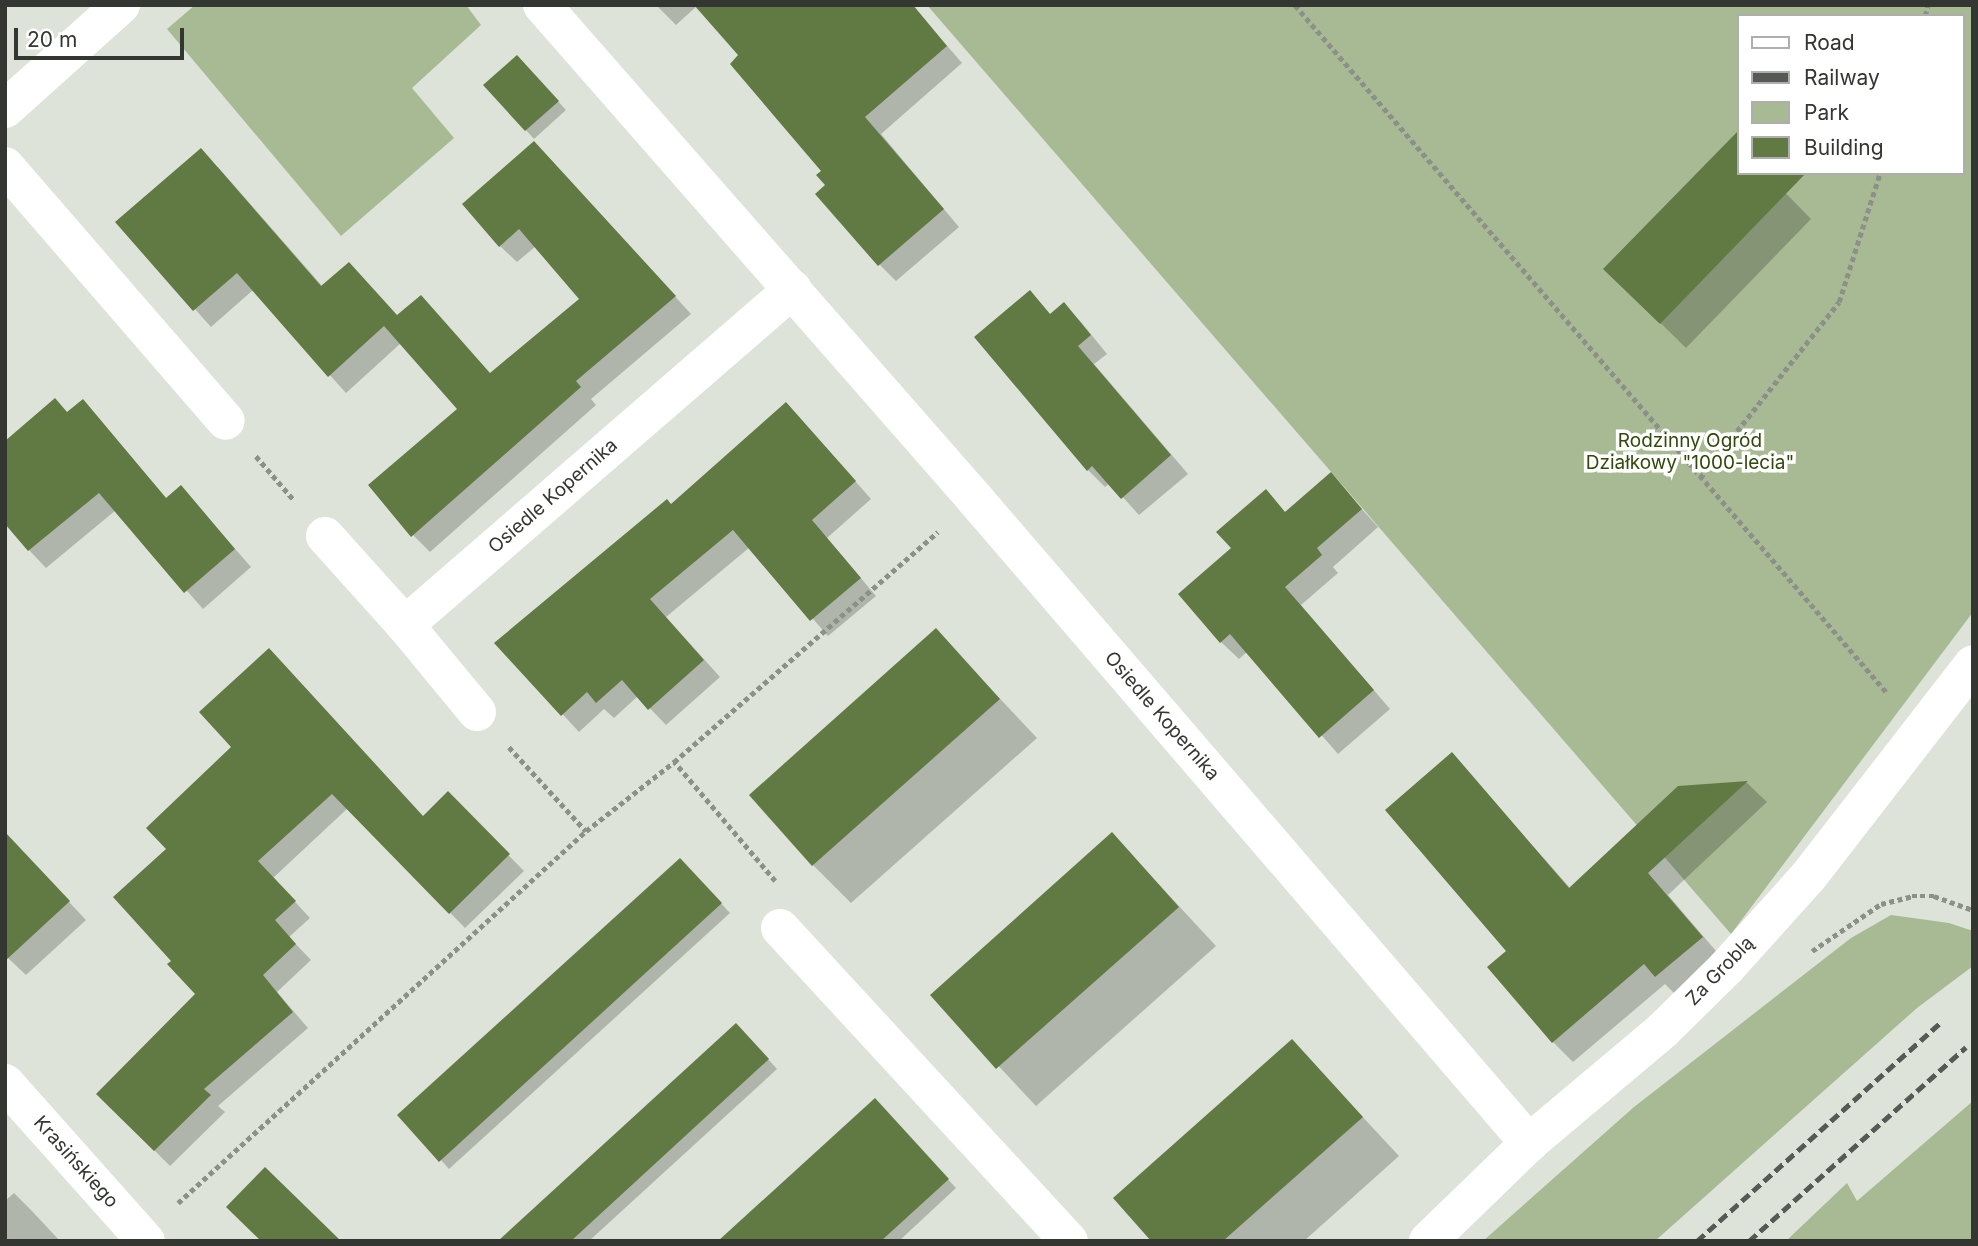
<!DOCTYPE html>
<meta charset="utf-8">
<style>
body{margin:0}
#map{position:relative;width:1978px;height:1246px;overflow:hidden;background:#dde3d8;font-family:Inter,sans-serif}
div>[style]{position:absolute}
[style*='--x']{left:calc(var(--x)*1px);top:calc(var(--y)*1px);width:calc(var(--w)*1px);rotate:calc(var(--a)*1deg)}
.green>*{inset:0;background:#a7ba93}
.shadow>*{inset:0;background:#0003}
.building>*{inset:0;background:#617a44}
.path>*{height:4.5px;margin-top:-2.25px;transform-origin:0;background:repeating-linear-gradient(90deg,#8c9089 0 5px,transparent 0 8.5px)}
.minor>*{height:38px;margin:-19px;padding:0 19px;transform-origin:19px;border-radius:19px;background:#fff}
.rail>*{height:5px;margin-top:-2.5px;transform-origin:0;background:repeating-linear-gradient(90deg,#565954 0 10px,transparent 0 15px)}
span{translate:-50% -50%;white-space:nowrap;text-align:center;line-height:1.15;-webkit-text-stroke:7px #fff;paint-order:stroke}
.park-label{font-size:19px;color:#31490b}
.street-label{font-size:19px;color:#343632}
.frame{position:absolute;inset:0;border:7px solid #343632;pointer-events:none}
.legend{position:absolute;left:1737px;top:14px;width:228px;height:161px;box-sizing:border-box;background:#fff;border:2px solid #aeafad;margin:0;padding:9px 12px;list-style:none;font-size:21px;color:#343632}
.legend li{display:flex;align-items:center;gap:14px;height:35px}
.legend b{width:35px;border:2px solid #aeafad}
.scale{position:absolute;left:14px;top:28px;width:170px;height:32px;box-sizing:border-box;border:4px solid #343632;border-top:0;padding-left:9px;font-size:21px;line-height:24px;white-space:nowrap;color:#343632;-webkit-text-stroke:5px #fff;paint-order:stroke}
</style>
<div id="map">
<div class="green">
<i style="clip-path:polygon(195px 5px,466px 5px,481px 25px,412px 88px,454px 138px,341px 236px,167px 29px)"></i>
<i style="clip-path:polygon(evenodd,927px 5px,1973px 5px,1973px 612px,1731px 934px,927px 5px,1738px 16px,1962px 16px,1962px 173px,1738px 173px,1738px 16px)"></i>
<i style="clip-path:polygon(1891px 915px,1949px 923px,1973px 931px,1973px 966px,1917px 1008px,1655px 1241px,1483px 1241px,1634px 1107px,1851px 938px)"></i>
<i style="clip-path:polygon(1973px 1101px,1973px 1241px,1786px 1241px,1847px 1183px,1857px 1201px)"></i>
</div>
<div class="shadow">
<i style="clip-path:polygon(656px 5px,912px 5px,962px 63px,881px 134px,959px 227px,896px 281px,879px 264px,828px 186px,824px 171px,741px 56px,697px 6px,676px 25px)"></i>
<i style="clip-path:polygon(525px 65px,566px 110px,534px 139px,485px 85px)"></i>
<i style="clip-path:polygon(1733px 139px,1738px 145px,1738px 173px,1766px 173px,1811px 219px,1686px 348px,1631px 294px)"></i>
<i style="clip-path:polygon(551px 160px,691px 314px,591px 399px,596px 405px,430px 552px,413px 535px,460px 409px,401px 343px,346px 393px,253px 290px,211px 327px,118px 223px,218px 167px,323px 287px,398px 316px,491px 375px,581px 299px,536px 246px,517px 262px,500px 246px)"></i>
<i style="clip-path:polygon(1030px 292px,1051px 315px,1064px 305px,1081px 322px,1107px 354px,1094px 364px,1188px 474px,1139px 515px,1110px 483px,1105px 487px,1088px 470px)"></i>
<i style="clip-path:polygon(83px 401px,167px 499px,181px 487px,251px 567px,203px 609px,116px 510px,46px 568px,29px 550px,68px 414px)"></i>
<i style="clip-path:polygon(802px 421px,871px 499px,827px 538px,876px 596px,828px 636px,750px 547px,666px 617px,720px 677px,666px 725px,638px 696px,614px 718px,604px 709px,579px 732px,497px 643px,671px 506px)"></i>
<i style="clip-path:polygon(1331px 475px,1378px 527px,1333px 567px,1338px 573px,1301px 605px,1390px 709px,1338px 754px,1248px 651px,1239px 659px,1221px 642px,1233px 548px,1266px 492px,1286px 513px)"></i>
<i style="clip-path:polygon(936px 631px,1037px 738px,851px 903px,813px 865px)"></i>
<i style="clip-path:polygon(233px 747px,423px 818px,448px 794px,524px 871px,465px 928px,348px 808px,273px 878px,310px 918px,289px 937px,311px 960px,277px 992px,308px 1028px,218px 1106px,225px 1112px,170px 1166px,98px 1094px,197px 994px,174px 961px,168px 849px)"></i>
<i style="clip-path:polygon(1452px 755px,1571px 889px,1680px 788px,1747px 783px,1767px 802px,1668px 895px,1722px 958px,1677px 996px,1665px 984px,1573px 1062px,1553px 1042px,1508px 951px)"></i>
<i style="clip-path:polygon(5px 834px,86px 920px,26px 975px,8px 958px)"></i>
<i style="clip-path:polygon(1112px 834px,1216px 946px,1036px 1106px,932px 995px)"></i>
<i style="clip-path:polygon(689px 869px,730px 913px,449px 1169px,441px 1160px)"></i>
<i style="clip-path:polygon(745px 1034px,777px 1069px,589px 1241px,525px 1241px)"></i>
<i style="clip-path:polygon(1292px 1041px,1399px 1156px,1304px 1241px,1154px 1241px)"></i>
<i style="clip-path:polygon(884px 1109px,956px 1188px,899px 1241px,721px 1241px)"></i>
<i style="clip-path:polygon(14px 1193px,31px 1210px,60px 1241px,5px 1241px,5px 1201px)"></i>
</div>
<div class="building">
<i style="clip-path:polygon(694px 5px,913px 5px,947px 46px,865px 117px,944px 209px,878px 266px,815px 194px,825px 185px,816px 175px,821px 171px,730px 64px,738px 55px)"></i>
<i style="clip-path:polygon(517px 55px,559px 101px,525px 131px,483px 85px)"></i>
<i style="clip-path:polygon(1738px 131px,1738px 173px,1806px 173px,1660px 324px,1603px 269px)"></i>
<i style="clip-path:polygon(534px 141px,676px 296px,576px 381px,581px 387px,411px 537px,368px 485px,457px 409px,384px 326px,328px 377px,237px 273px,193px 311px,115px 222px,201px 148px,321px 286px,349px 262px,397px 315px,421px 295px,490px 373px,579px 299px,519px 229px,499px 247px,462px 204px)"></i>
<i style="clip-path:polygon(1030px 290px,1050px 314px,1064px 302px,1091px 335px,1078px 346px,1171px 455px,1121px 499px,1092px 466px,1087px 471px,974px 337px)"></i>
<i style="clip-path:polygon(55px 398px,67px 412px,83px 399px,166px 498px,181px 485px,235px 549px,184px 593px,99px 493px,28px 551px,5px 524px,5px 441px)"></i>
<i style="clip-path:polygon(786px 402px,856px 481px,812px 520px,861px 578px,810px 621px,733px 530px,650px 599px,704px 660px,648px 710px,622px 680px,596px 703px,587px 692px,561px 716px,494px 643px,667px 499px,671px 504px)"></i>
<i style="clip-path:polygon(1331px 472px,1362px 509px,1317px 548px,1322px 555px,1285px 587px,1374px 690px,1319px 738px,1230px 634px,1220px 643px,1178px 594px,1231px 548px,1216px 532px,1266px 489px,1285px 512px)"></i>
<i style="clip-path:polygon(936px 628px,1000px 699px,812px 866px,749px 795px)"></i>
<i style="clip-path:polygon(269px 648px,423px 816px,448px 791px,510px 854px,449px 914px,332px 794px,258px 861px,296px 901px,275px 920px,296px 944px,263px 975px,293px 1012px,204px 1089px,211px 1095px,154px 1151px,96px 1094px,195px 994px,167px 964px,171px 961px,113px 897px,166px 849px,146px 828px,231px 747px,199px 712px)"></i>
<i style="clip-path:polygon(1452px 752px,1569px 888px,1678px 786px,1748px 781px,1648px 873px,1703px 937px,1655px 977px,1644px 964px,1552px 1043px,1487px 967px,1506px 951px,1385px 810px)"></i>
<i style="clip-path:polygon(5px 832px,70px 901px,5px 961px)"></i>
<i style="clip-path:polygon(1112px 832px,1179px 907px,996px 1069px,930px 995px)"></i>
<i style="clip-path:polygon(680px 858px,722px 903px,439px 1162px,397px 1115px)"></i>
<i style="clip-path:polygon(736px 1023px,769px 1059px,571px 1241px,498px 1241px)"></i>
<i style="clip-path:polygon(1292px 1039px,1363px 1117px,1223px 1241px,1151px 1241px,1113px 1198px)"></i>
<i style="clip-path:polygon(875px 1098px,949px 1179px,881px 1241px,718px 1241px)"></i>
<i style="clip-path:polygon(265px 1167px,341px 1241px,261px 1241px,226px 1207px)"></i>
</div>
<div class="path">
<i style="--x:1295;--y:5;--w:909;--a:49.28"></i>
<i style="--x:1925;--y:16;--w:11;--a:-75"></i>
<i style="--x:256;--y:456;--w:58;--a:49.2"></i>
<i style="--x:1700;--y:478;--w:224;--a:-51.7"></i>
<i style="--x:1839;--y:302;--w:135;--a:-72.4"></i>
<i style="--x:509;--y:747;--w:114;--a:47.5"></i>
<i style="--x:775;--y:881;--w:156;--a:-130.3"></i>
<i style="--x:674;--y:762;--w:350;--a:-41.1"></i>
<i style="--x:1812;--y:951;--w:83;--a:-34.3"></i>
<i style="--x:1881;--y:904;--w:32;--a:-14"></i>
<i style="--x:1912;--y:896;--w:22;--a:0"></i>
<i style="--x:1934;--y:896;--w:41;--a:19.7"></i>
<i style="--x:178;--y:1203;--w:552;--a:-42.36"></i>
<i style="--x:586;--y:831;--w:112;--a:-38.1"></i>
</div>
<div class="minor">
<i style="--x:542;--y:5;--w:657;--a:48.76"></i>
<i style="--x:975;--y:499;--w:850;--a:49.3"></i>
<i style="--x:5;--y:109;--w:156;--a:-41.9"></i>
<i style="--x:5;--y:166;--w:337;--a:49.1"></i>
<i style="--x:325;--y:536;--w:120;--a:48"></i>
<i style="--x:405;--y:625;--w:513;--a:-40.89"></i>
<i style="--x:405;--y:625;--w:113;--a:50.4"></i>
<i style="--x:780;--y:928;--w:426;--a:47.3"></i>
<i style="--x:5;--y:1083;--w:212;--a:48.3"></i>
<i style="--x:1428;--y:1241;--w:141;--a:-44.1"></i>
<i style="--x:1529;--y:1143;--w:175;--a:-40.1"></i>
<i style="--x:1663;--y:1030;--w:88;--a:-44.5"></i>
<i style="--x:1726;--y:968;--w:122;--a:-48"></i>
<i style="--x:1808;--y:877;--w:269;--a:-52.2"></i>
</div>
<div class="rail">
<i style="--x:1697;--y:1241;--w:329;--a:-41.9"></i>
<i style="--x:1749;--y:1241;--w:291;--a:-41.8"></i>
</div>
<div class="park-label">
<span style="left:1690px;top:452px">Rodzinny Ogród<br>Działkowy "1000-lecia"</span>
</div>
<div class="street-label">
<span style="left:553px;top:496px;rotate:-41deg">Osiedle Kopernika</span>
<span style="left:1162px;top:716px;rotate:49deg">Osiedle Kopernika</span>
<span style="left:1720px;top:971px;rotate:-46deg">Za Groblą</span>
<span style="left:76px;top:1162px;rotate:48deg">Krasińskiego</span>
</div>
<div class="frame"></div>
<ul class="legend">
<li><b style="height:9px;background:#fff"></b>Road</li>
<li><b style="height:9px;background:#565954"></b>Railway</li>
<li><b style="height:19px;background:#a7ba93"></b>Park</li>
<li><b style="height:19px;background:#617a44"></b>Building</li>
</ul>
<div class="scale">20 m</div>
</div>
